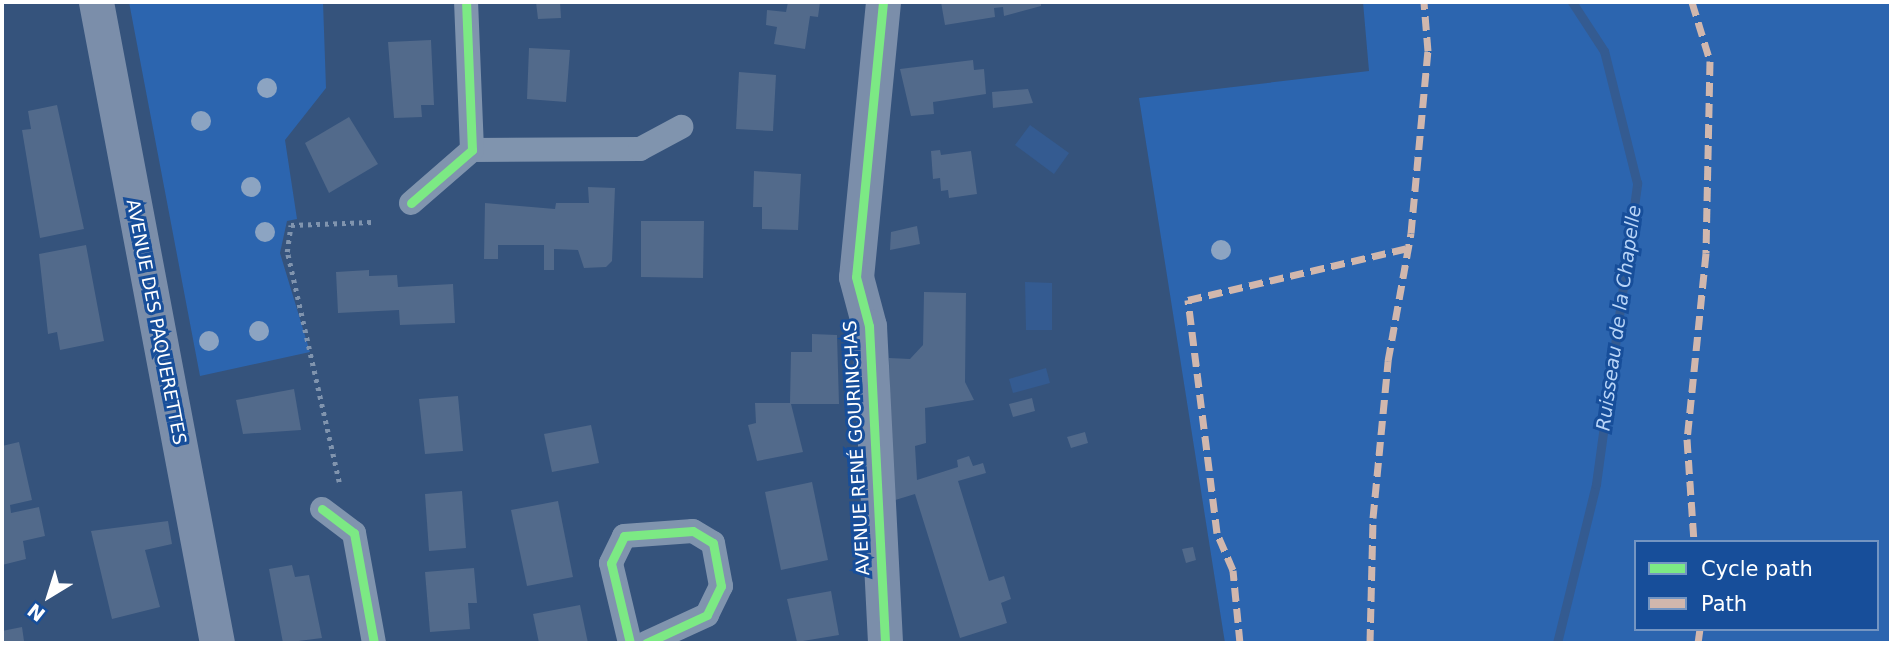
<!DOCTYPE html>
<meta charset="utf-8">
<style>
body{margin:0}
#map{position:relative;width:1893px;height:645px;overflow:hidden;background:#35537c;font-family:"DejaVu Sans",sans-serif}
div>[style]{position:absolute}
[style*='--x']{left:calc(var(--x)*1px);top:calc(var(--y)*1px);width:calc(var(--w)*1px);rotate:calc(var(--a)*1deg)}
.green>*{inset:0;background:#2c65af}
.water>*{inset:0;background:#345b91}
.stream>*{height:9px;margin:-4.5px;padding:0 4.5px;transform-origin:4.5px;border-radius:4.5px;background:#345b91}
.building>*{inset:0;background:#526a8b}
.path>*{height:4.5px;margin-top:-2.25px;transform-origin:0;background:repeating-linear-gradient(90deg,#8094ae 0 3.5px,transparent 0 8.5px)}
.street>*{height:24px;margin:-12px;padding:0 12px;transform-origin:12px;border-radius:12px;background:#8094ae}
.secondary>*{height:35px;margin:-17.5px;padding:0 17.5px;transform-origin:17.5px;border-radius:17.5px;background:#7b8eaa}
.quiet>*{height:7px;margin-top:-3.5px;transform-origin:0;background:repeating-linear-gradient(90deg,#d1b7ad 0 14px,transparent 0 21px)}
.cycleway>*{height:9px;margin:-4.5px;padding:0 4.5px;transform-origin:4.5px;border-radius:4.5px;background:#7ce984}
.trees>*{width:20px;height:20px;margin:-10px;border-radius:50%;background:#8ca4c2}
span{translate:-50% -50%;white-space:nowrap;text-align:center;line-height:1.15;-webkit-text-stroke:6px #174e9a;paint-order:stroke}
.street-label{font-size:18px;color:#fff}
.water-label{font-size:19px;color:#b9d5f8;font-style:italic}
.frame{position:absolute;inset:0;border:4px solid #fff;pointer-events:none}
.legend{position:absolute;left:1634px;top:540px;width:245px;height:91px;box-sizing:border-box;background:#174e9a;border:2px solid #7495c2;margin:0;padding:9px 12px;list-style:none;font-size:21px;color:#fff}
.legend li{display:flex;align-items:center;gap:14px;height:35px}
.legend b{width:35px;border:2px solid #7495c2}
.north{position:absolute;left:14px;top:561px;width:70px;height:70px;-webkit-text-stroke:5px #174e9a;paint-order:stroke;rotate:218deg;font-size:19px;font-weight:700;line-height:28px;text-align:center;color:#fff}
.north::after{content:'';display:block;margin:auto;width:24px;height:32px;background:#fff;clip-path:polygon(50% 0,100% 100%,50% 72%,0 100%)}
</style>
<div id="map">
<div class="green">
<i style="clip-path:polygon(129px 2px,323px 2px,326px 88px,285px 140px,297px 219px,287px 221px,280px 253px,310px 352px,200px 376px)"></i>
<i style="clip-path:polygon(evenodd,1363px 2px,1891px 2px,1891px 643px,1225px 643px,1139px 98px,1369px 71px,1363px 2px,1636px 542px,1877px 542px,1877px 629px,1636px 629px,1636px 542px)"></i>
</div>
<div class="water">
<i style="clip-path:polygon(1030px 125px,1069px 153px,1054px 174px,1015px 145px)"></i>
<i style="clip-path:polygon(1025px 282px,1052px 283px,1052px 330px,1026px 330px)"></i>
<i style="clip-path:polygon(1046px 368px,1050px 383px,1013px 393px,1009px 379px)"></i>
</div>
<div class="stream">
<i style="--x:1557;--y:643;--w:164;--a:-76.2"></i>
<i style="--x:1596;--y:484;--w:304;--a:-82.2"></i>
<i style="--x:1637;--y:183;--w:136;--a:-104"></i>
<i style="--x:1604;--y:51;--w:59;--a:-123.1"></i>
</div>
<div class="building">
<i style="clip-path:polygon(536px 2px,560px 2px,561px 18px,538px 19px)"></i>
<i style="clip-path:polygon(788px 2px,820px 2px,818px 17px,810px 16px,805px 49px,774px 44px,777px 27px,766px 25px,767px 10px,786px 12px)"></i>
<i style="clip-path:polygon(941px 2px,1041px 2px,1041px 6px,1004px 16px,1003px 7px,994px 8px,995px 17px,945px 25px)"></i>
<i style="clip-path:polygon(431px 40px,434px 105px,421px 105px,422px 117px,394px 118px,388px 42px)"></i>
<i style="clip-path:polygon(529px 48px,570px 50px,566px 102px,527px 99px)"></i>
<i style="clip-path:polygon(973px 60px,974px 70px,984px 69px,986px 94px,933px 102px,934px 114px,911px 116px,900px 69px)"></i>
<i style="clip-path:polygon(739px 72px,776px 75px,773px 131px,736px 129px)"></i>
<i style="clip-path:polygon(1028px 89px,1033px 103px,993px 108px,992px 92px)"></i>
<i style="clip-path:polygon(57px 105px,84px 229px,40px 238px,22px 130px,31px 129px,28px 111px)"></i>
<i style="clip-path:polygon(349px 117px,378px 164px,329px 193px,305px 143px)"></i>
<i style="clip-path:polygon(940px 150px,941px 155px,971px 151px,977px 194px,949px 198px,948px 190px,941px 191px,940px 178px,933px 179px,931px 151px)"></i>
<i style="clip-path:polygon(754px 171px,801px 174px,798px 230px,762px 229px,762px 207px,753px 207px)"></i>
<i style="clip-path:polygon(588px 187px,615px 188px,612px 261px,606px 267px,584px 268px,578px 250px,554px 249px,554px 270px,544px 270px,544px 245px,498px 245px,498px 259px,484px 259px,485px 203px,555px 209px,556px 203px,589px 203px)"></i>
<i style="clip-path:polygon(641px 221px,704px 221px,703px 278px,641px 277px)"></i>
<i style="clip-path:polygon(917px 226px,920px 244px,890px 250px,891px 232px)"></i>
<i style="clip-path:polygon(86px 245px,104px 341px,60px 350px,57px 332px,48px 334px,39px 254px)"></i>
<i style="clip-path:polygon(369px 270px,369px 276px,397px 275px,398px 287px,453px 284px,455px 323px,400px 325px,399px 310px,338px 313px,336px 272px)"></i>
<i style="clip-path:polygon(924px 292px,966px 293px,965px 382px,974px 400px,925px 408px,926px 443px,915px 446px,917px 480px,958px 467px,957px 460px,969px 456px,973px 466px,983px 463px,986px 473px,958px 481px,989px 581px,1004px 576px,1011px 599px,1001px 603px,1007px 623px,960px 638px,915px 494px,892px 501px,889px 358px,910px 359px,923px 345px)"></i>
<i style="clip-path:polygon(812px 334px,837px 335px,839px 404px,791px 404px,803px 452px,757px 461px,748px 425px,756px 423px,755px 403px,790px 403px,791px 352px,812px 352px)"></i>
<i style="clip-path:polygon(294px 389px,301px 430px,243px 434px,236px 400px)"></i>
<i style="clip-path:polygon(458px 396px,463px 451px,425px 454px,419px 399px)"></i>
<i style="clip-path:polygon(1032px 398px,1035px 411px,1013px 417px,1009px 404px)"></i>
<i style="clip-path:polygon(591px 425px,599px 463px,552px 472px,544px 434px)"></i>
<i style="clip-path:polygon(1085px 432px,1088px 443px,1071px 448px,1067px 437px)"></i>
<i style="clip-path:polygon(19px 442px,32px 500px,10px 505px,11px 513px,39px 507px,45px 536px,23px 541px,26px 559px,2px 565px,2px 446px)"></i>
<i style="clip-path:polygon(812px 482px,828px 560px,781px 570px,765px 492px)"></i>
<i style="clip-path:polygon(462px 491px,466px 548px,429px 551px,425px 494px)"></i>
<i style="clip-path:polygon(558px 501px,573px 577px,527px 586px,511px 510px)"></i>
<i style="clip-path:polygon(168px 521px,172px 544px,145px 550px,160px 607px,112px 619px,91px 531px)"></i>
<i style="clip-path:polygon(1193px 547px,1196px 560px,1186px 563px,1182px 549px)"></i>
<i style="clip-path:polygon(292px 565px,295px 577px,309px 575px,322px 638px,283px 643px,269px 569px)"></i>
<i style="clip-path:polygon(474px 568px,477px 603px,468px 603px,470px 629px,430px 632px,425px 572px)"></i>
<i style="clip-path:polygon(831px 591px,839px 635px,797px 642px,787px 599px)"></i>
<i style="clip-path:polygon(580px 605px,588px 643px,539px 643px,533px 614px)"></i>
<i style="clip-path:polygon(22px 627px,24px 641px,2px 643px,2px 631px)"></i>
</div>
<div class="path">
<i style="--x:339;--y:482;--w:236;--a:-102.7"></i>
<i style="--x:287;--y:252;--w:27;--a:-82"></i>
<i style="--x:291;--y:225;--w:81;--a:-2.1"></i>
</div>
<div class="street">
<i style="--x:472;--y:150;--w:168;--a:-0.3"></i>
<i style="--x:640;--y:149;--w:47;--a:-28.2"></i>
<i style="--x:411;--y:203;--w:81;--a:-41"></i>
<i style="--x:472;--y:150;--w:148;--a:-92.3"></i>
<i style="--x:322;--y:509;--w:40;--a:37"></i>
<i style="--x:354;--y:533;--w:112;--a:79.7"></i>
<i style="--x:630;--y:643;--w:82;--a:-103.4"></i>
<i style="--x:611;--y:563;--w:30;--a:-64"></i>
<i style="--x:624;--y:536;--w:69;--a:-4.1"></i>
<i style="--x:693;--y:531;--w:23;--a:31"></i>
<i style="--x:713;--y:543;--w:44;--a:79.5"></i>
<i style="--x:721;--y:586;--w:32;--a:116"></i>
<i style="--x:707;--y:615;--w:67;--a:155.3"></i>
</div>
<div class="secondary">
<i style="--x:96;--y:2;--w:652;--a:79.31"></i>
<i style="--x:883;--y:2;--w:276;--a:95.6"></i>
<i style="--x:856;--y:277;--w:51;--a:75.1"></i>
<i style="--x:869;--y:326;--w:317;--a:87.1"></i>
</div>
<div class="quiet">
<i style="--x:1692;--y:2;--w:62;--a:73"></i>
<i style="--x:1710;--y:61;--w:192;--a:91.2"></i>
<i style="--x:1706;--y:253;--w:187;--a:95.8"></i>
<i style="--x:1687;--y:439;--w:103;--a:86.1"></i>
<i style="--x:1240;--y:643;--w:73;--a:-95.5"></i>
<i style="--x:1233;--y:570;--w:40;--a:-113.4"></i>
<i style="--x:1217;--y:533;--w:235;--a:-97.1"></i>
<i style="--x:1188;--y:300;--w:226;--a:-13.3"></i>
<i style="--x:1370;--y:643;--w:125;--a:-88.6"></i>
<i style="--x:1373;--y:518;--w:158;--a:-84.5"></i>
<i style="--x:1388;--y:361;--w:130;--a:-79.8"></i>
<i style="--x:1411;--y:233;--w:183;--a:-84.7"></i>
<i style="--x:1428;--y:51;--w:49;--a:-94.7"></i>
<i style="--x:1698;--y:643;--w:14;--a:-82"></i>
</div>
<div class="cycleway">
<i style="--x:883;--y:2;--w:276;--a:95.6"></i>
<i style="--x:856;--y:277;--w:51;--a:75.1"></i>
<i style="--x:869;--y:326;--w:317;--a:87.1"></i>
<i style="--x:411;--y:203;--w:81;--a:-41"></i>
<i style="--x:472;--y:150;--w:148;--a:-92.3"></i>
<i style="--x:322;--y:509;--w:40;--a:37"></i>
<i style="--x:354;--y:533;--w:112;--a:79.7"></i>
<i style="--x:630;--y:643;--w:82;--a:-103.4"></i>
<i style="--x:611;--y:563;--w:30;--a:-64"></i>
<i style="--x:624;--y:536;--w:69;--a:-4.1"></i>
<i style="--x:693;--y:531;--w:23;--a:31"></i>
<i style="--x:713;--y:543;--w:44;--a:79.5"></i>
<i style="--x:721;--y:586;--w:32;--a:116"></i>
<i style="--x:707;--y:615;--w:67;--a:155.3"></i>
</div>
<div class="trees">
<i style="left:267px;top:88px"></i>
<i style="left:201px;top:121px"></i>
<i style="left:251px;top:187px"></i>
<i style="left:265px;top:232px"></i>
<i style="left:1221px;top:250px"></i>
<i style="left:259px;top:331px"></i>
<i style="left:209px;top:341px"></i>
</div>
<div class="street-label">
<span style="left:156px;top:322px;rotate:79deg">AVENUE DES PAQUERETTES</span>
<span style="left:857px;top:448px;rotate:-93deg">AVENUE RENÉ GOURINCHAS</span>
</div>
<div class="water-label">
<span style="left:1619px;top:318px;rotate:-82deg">Ruisseau de la Chapelle</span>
</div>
<div class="frame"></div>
<ul class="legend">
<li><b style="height:9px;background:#7ce984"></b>Cycle path</li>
<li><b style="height:9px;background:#d1b7ad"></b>Path</li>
</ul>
<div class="north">N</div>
</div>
